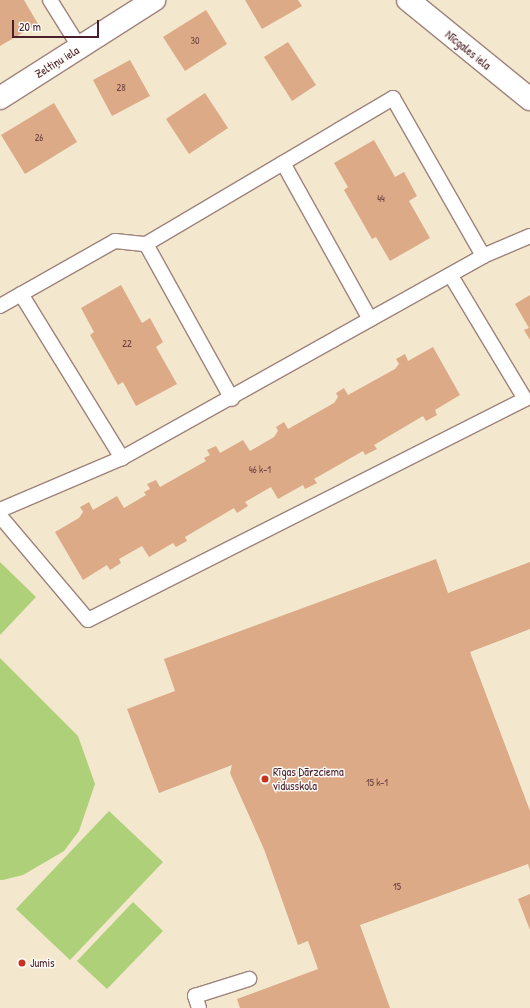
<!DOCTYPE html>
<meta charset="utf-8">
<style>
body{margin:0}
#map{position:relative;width:530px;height:1008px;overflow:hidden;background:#f3e7ce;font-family:"Patrick Hand",sans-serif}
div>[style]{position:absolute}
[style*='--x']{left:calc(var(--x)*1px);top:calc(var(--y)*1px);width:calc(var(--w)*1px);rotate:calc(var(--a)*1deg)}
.green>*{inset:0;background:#aed078}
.building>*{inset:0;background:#dcaa87}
.roads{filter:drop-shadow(1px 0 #9e837c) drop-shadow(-1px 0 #9e837c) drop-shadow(0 1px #9e837c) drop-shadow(0 -1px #9e837c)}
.service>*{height:14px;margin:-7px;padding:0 7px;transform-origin:7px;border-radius:7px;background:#fff}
.minor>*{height:22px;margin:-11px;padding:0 11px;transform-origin:11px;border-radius:11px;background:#fff}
.tertiary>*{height:22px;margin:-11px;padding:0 11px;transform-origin:11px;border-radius:11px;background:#fff}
.dots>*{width:11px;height:11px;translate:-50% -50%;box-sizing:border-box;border:2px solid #fdfcf7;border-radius:50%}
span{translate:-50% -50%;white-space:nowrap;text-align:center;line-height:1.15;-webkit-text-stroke:3px #fdfcf7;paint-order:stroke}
.number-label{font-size:10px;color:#6e4242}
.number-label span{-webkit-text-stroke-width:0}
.street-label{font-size:12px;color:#4a1f2b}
.poi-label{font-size:12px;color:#4a1f2b}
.left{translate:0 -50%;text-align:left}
.scale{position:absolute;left:12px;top:20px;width:87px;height:18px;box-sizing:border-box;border:2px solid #4a1f2b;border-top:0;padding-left:5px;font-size:12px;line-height:14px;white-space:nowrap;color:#4a1f2b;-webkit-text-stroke:3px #fdfcf7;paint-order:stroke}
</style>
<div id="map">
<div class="green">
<i style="clip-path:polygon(0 562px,36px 597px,0 635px)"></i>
<i style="clip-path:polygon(0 658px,78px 736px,95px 784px,79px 831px,64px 851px,23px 875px,3px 880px,0 880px)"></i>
<i style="clip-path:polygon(109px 811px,163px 862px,70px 960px,16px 909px)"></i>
<i style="clip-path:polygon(133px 902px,163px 931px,107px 989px,77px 961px)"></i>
</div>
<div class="building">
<i style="clip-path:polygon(0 0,24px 0,38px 24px,0 46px)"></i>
<i style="clip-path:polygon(245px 0,298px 0,302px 6px,262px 29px)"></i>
<i style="clip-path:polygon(206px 10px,227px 44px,185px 71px,163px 37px)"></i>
<i style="clip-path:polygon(288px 42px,316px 85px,292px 101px,264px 57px)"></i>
<i style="clip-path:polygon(130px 60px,150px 96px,112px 116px,93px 80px)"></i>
<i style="clip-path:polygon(205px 93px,228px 128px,189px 154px,166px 119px)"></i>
<i style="clip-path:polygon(54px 103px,77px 142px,25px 174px,1px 135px)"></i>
<i style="clip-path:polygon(374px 140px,395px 177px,404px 172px,417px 196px,409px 201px,430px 238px,390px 261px,376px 237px,372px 239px,344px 190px,348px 187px,334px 163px)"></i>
<i style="clip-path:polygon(121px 285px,142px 323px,150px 318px,163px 342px,156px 347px,177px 384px,136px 406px,123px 382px,118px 385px,90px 335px,94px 332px,81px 308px)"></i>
<i style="clip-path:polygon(530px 295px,530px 340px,524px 330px,529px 328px,515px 304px)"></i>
<i style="clip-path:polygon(433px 347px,460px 395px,435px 410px,437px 415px,426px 421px,423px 416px,374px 445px,377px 449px,365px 455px,363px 451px,314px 479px,317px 483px,305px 489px,303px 485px,278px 499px,271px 487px,245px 502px,248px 506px,237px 513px,234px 508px,185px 537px,187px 541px,176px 547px,173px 543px,149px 557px,142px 546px,119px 559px,121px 563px,110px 570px,107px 565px,83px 580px,55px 532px,79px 518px,83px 512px,80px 507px,89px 502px,93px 510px,117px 496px,124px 508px,146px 495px,144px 492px,150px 489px,147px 484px,156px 480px,160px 487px,206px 461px,204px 458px,210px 455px,207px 450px,216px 446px,220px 453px,243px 440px,250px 451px,274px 437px,278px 431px,276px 427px,284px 422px,288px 429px,334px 403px,338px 397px,336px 393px,344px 388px,348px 395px,395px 369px,399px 364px,396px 359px,405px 354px,408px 361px)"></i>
<i style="clip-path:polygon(436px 559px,448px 593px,530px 562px,530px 629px,470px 652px,530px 811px,530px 870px,528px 864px,360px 925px,390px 1008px,240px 1008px,237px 999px,318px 969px,308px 941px,298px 945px,264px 849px,230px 773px,232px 765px,159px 793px,127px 709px,175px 691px,164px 659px)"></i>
<i style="clip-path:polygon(530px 894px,530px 930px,518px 899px)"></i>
</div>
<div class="roads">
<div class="service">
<i style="--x:50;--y:0;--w:57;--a:58"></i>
<i style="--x:283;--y:163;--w:179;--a:60.9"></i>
<i style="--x:146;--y:244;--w:177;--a:61"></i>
<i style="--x:21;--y:294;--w:193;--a:58.4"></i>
<i style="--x:0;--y:306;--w:132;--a:-29.5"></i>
<i style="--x:115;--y:241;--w:31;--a:6"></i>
<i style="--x:146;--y:244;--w:287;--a:-30.6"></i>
<i style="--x:393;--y:98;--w:182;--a:60.3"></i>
<i style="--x:0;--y:510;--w:133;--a:-23.1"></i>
<i style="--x:122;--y:458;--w:414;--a:-29.2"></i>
<i style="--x:483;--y:256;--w:51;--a:-23.1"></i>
<i style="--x:0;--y:516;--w:136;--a:49.8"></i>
<i style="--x:88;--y:620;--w:490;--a:-26.8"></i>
<i style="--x:525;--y:399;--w:144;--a:-121"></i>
<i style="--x:199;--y:1008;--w:13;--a:-108"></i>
<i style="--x:195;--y:996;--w:57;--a:-17.5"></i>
</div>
<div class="minor">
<i style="--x:0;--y:98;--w:183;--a:-32.5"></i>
</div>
<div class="tertiary">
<i style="--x:408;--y:0;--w:157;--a:39.1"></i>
</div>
</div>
<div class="dots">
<i style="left:265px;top:779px;background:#c8321e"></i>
<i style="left:22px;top:963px;background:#c8321e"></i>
</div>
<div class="number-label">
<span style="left:195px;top:41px">30</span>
<span style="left:121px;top:88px">28</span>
<span style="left:39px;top:138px">26</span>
<span style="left:381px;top:199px">44</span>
<span style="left:127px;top:344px">22</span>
<span style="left:260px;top:470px">46 k-1</span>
<span style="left:377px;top:783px">15 k-1</span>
<span style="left:397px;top:887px">15</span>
</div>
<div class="street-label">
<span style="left:468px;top:50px;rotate:39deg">Nīcgales iela</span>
<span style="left:57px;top:62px;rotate:-32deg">Zeltiņu iela</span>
</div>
<div class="poi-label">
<span class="left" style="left:273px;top:779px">Rīgas Dārzciema<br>vidusskola</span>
<span class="left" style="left:30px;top:963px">Jumis</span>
</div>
<div class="scale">20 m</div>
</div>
